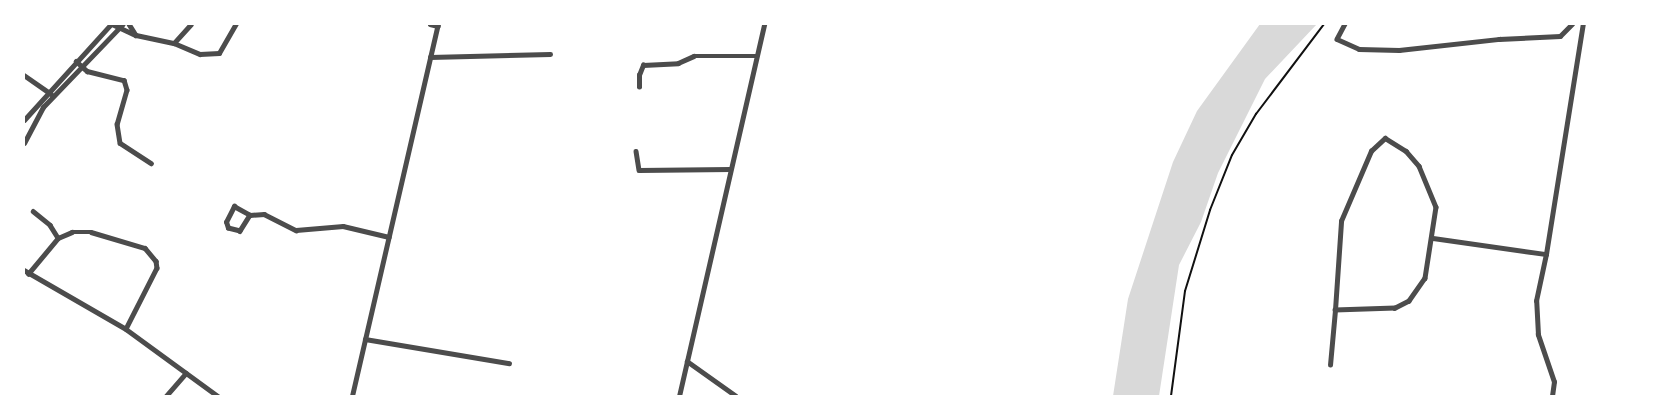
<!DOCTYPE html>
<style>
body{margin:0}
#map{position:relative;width:1655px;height:420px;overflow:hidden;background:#fff;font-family:"Nunito Sans",sans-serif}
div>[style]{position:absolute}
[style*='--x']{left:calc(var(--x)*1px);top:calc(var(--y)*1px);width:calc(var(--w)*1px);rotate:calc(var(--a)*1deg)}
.water>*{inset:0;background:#d9d9d9}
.path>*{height:2px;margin:-1px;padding:0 1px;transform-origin:1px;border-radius:1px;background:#111}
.minor>*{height:4.5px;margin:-2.25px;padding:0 2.25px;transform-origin:2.25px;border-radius:2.25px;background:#4c4c4c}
.tertiary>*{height:5px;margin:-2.5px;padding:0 2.5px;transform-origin:2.5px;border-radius:2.5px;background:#4c4c4c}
span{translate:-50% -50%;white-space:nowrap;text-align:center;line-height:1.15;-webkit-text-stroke:4.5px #fff;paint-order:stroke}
.frame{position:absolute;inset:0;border:25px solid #fff;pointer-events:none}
</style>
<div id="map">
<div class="water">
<i style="clip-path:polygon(1260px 24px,1317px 24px,1265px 79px,1218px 173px,1201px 222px,1179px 265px,1159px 396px,1113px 396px,1128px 299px,1173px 162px,1197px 111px)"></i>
</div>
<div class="path">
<i style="--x:1171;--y:396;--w:106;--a:-82.4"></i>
<i style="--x:1185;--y:291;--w:85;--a:-72.8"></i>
<i style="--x:1210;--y:210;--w:59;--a:-68.2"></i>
<i style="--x:1232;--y:155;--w:48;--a:-59.7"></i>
<i style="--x:1256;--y:114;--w:113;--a:-52.9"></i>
</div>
<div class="minor">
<i style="--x:112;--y:24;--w:26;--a:25"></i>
<i style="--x:136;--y:35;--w:39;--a:12"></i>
<i style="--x:174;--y:43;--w:25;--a:-48"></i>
<i style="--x:129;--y:24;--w:13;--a:58"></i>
<i style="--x:430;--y:24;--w:8;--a:14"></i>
<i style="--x:1345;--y:24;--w:17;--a:118"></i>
<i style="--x:1337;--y:39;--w:24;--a:24"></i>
<i style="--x:1359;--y:49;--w:40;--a:1.4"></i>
<i style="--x:1399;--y:50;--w:101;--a:-6.3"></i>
<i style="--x:1499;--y:39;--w:61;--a:-2.8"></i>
<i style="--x:1560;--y:36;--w:17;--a:-45"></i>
<i style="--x:174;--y:43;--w:28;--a:23"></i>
<i style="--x:200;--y:54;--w:19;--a:-3"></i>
<i style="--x:219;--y:53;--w:34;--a:-60"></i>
<i style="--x:430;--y:57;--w:120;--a:-1.4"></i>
<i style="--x:76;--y:61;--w:15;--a:42"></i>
<i style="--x:87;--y:71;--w:38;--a:14"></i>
<i style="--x:124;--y:80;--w:10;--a:73"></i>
<i style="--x:127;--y:90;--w:35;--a:106"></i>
<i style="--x:117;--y:124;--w:19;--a:81"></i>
<i style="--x:120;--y:143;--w:37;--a:33"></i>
<i style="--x:24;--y:75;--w:33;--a:35"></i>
<i style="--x:639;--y:87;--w:12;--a:-90"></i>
<i style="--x:639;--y:75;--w:11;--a:-68"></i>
<i style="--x:643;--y:65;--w:35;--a:-3"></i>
<i style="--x:678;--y:63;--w:17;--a:-24"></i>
<i style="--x:694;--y:56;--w:62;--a:0"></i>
<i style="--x:1385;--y:138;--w:25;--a:32"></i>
<i style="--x:1406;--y:151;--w:20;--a:49"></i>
<i style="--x:1419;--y:166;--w:44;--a:67.5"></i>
<i style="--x:1436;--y:207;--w:72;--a:98.8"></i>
<i style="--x:1425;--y:278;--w:28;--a:125"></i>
<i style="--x:1409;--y:301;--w:16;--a:153"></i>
<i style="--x:1395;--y:308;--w:60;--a:178.1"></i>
<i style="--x:1335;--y:310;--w:89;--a:-86.1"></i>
<i style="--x:1341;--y:221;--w:76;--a:-66.8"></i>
<i style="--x:1371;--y:151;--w:19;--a:-43"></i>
<i style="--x:636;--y:151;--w:19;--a:81"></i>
<i style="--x:639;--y:170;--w:91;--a:-0.6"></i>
<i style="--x:33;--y:211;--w:22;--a:39"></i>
<i style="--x:50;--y:225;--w:15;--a:58"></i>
<i style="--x:250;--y:215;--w:19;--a:122"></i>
<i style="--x:240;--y:231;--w:12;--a:-166"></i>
<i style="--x:228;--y:228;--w:6;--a:-108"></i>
<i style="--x:226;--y:222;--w:18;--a:-63"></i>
<i style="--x:234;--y:206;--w:18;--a:29"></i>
<i style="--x:250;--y:215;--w:14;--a:-4"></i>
<i style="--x:264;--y:214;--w:36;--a:27"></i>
<i style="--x:296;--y:230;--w:47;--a:-4.9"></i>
<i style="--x:343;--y:226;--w:47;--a:13.4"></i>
<i style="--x:1433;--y:238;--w:114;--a:8.1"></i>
<i style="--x:24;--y:270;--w:118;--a:30"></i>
<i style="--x:126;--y:329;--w:114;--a:36.1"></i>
<i style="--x:28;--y:274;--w:47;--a:-50.2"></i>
<i style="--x:58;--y:238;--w:15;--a:-23"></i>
<i style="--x:72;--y:232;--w:19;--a:0"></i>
<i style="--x:91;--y:232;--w:56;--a:16.5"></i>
<i style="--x:145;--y:248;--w:17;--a:50"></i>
<i style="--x:156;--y:261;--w:7;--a:82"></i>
<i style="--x:157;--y:268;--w:68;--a:116.9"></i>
<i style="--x:365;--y:339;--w:146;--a:9.5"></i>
<i style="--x:687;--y:361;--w:60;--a:35.5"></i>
<i style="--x:1330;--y:365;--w:55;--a:-84.8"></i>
<i style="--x:166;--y:396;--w:30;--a:-49"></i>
<i style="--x:352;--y:396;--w:382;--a:-77"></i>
<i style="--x:1552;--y:396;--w:14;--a:-82"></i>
<i style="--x:1554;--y:382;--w:50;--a:-108.8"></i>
<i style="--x:1538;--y:335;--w:34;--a:-93"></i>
<i style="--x:1536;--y:301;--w:48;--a:-78"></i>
<i style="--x:1546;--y:254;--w:233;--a:-80.9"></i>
</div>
<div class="tertiary">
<i style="--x:24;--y:120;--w:130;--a:-47.8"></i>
<i style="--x:24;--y:143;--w:41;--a:-62.2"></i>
<i style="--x:43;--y:107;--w:115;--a:-46.1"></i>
<i style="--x:679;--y:396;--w:382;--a:-77.1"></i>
</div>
<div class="frame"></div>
</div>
